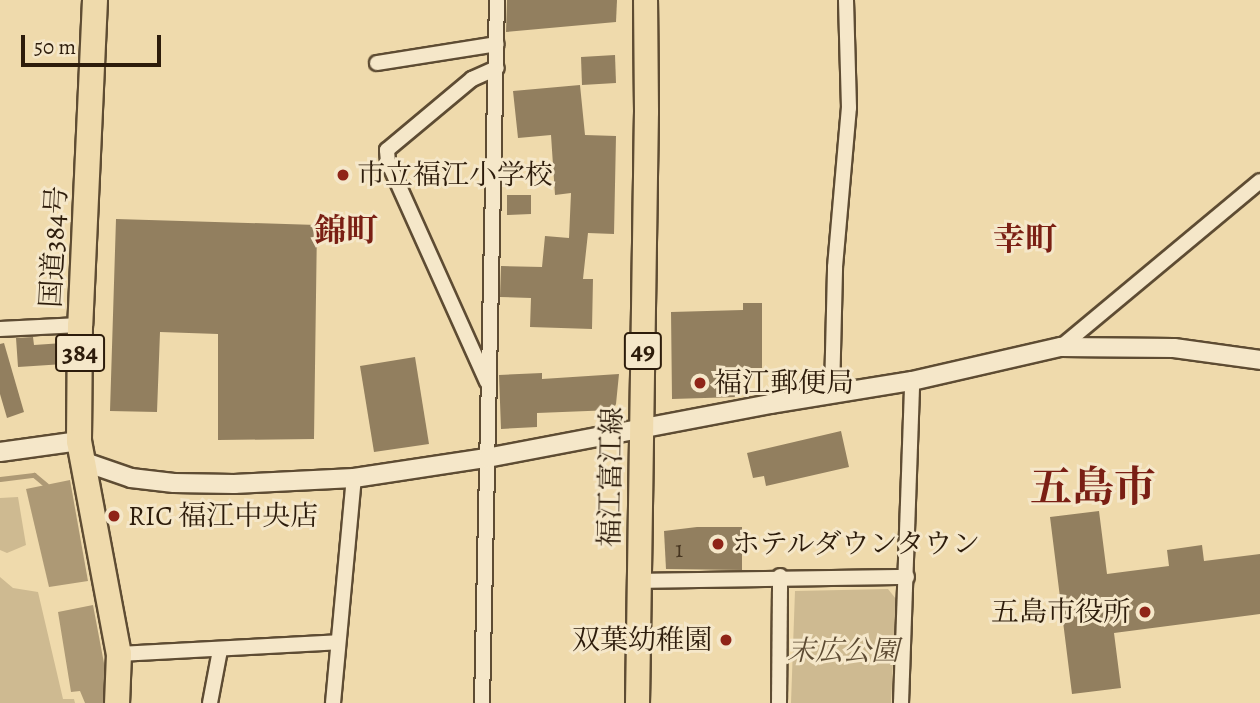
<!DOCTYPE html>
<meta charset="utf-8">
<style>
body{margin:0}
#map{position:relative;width:1260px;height:703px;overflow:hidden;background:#efdaac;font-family:Alegreya,"Noto Serif JP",serif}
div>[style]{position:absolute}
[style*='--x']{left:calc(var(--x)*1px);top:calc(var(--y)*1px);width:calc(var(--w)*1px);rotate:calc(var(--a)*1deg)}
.green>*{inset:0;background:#ceba91}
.water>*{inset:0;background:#ad9975}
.stream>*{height:5px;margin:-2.5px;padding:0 2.5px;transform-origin:2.5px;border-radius:2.5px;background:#ad9975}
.building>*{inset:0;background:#927f5f}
.roads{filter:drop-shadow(2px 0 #5e4c33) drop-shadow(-2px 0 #5e4c33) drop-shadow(0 2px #5e4c33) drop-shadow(0 -2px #5e4c33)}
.minor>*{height:14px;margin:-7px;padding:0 7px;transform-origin:7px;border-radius:7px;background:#f5e7c9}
.tertiary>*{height:18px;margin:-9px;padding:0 9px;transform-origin:9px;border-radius:9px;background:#f5e7c9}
.primary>*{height:23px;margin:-11.5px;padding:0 11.5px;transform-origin:11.5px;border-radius:11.5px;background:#efdaac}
.trunk>*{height:24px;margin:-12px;padding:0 12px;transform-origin:12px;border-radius:12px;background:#efdaac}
.dots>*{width:19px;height:19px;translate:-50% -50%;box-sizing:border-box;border:4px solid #f5e7c9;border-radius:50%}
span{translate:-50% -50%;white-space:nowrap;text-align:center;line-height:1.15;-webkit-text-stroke:6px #f5e7c9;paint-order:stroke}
.number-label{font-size:24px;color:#463520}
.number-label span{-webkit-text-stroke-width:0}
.shield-label span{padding:2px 5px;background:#f5e7c9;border:2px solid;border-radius:5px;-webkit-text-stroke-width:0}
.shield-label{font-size:26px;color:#2d1c0b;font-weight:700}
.poi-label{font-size:28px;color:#2d1c0b}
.left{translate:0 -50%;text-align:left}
.right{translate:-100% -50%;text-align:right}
.street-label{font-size:28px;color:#2d1c0b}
.park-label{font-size:28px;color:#5d4b33;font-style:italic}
.quarter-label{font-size:32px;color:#7a1f14;font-weight:700}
.town-label{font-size:42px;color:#7a1f14;font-weight:700}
.scale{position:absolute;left:21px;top:35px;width:140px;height:32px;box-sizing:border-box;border:4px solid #2d1c0b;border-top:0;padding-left:9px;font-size:21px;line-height:24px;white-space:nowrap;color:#2d1c0b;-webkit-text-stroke:5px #f5e7c9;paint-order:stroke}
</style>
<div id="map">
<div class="green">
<i style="clip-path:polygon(18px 497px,26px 545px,7px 553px,0 550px,0 498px)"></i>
<i style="clip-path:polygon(0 577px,13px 588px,38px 592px,63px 699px,74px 699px,75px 703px,0 703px)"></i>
<i style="clip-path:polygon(888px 589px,896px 599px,891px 703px,791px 703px,795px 591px)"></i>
</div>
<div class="water">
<i style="clip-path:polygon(70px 480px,88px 581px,49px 587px,26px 489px)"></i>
<i style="clip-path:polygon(93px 605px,107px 679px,103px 703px,85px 703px,80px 691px,71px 692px,58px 612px)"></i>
</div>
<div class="stream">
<i style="--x:0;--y:479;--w:34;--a:-7"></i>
<i style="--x:34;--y:475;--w:16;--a:40"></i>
</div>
<div class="building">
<i style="clip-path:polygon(507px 0,617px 0,616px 22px,506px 32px)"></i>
<i style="clip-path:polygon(615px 55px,616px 83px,582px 85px,581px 57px)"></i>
<i style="clip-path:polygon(580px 85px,585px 135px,616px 136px,614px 234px,588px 233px,583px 279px,593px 279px,592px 329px,530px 327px,531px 298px,500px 297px,501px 266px,542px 267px,545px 236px,569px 238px,571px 193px,555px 195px,551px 135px,518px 138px,513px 91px)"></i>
<i style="clip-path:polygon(507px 195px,531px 195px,531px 214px,507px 215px)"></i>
<i style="clip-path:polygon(116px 219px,317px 225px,314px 439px,218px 440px,218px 334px,160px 332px,157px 412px,110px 411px)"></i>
<i style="clip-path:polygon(743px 303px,762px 303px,762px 368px,737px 368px,737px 397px,672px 399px,671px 312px,743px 310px)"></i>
<i style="clip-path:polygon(33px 337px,34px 345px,63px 343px,64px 364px,18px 367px,16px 338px)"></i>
<i style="clip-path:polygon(4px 343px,24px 412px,7px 418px,0 394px,0 344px)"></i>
<i style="clip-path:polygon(415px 357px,429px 444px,374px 452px,360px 366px)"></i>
<i style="clip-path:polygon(542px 373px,542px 379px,619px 374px,616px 404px,613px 410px,537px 413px,537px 427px,501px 429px,499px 375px)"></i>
<i style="clip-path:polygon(841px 431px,849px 467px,766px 486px,764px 476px,753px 478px,747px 453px)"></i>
<i style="clip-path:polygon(1099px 511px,1107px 574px,1169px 566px,1167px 550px,1202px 545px,1204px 561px,1260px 554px,1260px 614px,1114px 633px,1121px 688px,1072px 694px,1050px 517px)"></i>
<i style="clip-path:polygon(697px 527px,742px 527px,742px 570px,666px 569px,664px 531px)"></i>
</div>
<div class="roads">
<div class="minor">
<i style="--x:377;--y:63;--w:121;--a:-9"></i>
<i style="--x:0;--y:329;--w:80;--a:-2.9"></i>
<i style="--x:1061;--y:347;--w:259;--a:-39.8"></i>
<i style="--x:487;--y:382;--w:241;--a:-114.2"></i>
<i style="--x:388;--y:162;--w:12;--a:-95"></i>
<i style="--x:387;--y:150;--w:111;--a:-39.9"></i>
<i style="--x:472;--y:79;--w:27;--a:-24"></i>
<i style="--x:832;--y:393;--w:126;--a:-88.6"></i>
<i style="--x:835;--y:267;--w:160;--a:-85"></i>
<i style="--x:849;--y:108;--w:108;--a:-91.6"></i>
<i style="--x:640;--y:581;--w:267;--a:-0.9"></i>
<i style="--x:119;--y:654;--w:219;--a:-3.1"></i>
<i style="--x:210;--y:703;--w:54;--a:-79.3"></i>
<i style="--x:333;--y:703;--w:226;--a:-84.7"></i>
<i style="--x:482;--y:703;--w:703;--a:-88.78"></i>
<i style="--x:779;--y:703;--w:127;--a:-89.5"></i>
<i style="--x:901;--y:703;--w:322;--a:-88"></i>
</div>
<div class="tertiary">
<i style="--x:0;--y:452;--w:80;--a:-7.9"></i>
<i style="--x:82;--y:461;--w:52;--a:19.1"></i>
<i style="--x:131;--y:478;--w:43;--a:6.6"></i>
<i style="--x:174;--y:483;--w:60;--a:1"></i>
<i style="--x:234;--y:484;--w:120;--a:-2.9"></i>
<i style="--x:354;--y:478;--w:134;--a:-8.6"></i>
<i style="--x:487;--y:458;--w:288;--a:-10.8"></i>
<i style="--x:770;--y:404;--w:144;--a:-9.2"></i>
<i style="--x:912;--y:381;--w:153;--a:-12.9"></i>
<i style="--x:1061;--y:347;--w:113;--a:0.5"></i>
<i style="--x:1174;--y:348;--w:87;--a:7.9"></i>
</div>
<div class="primary">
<i style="--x:637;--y:703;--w:592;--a:-89.13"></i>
<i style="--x:646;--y:111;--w:111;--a:-90.5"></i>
</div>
<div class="trunk">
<i style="--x:95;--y:0;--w:325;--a:92.6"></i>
<i style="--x:80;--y:325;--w:116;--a:90.5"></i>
<i style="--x:79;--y:441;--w:217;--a:79.4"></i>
<i style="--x:119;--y:654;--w:49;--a:92.3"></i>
</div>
</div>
<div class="dots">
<i style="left:343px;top:175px;background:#8f2418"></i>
<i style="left:700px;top:383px;background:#8f2418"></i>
<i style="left:114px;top:516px;background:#8f2418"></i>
<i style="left:718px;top:544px;background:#8f2418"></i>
<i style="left:1145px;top:612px;background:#8f2418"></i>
<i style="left:726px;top:640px;background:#8f2418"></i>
</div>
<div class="number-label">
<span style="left:679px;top:550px">1</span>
</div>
<div class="shield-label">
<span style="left:643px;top:351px">49</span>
<span style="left:80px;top:353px">384</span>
</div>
<div class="poi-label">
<span class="left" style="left:357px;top:175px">市立福江小学校</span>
<span class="left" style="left:714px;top:383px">福江郵便局</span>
<span class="left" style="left:128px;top:516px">RIC 福江中央店</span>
<span class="left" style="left:732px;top:544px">ホテルダウンタウン</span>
<span class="right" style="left:1131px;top:612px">五島市役所</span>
<span class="right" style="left:712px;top:640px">双葉幼稚園</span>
</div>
<div class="street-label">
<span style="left:54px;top:247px;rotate:-87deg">国道384号</span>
<span style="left:611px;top:477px;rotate:-89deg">福江富江線</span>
</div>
<div class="park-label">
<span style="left:843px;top:651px">末広公園</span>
</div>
<div class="quarter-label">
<span style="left:346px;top:230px">錦町</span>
<span style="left:1025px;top:239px">幸町</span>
</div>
<div class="town-label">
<span style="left:1093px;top:487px">五島市</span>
</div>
<div class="scale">50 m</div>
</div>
